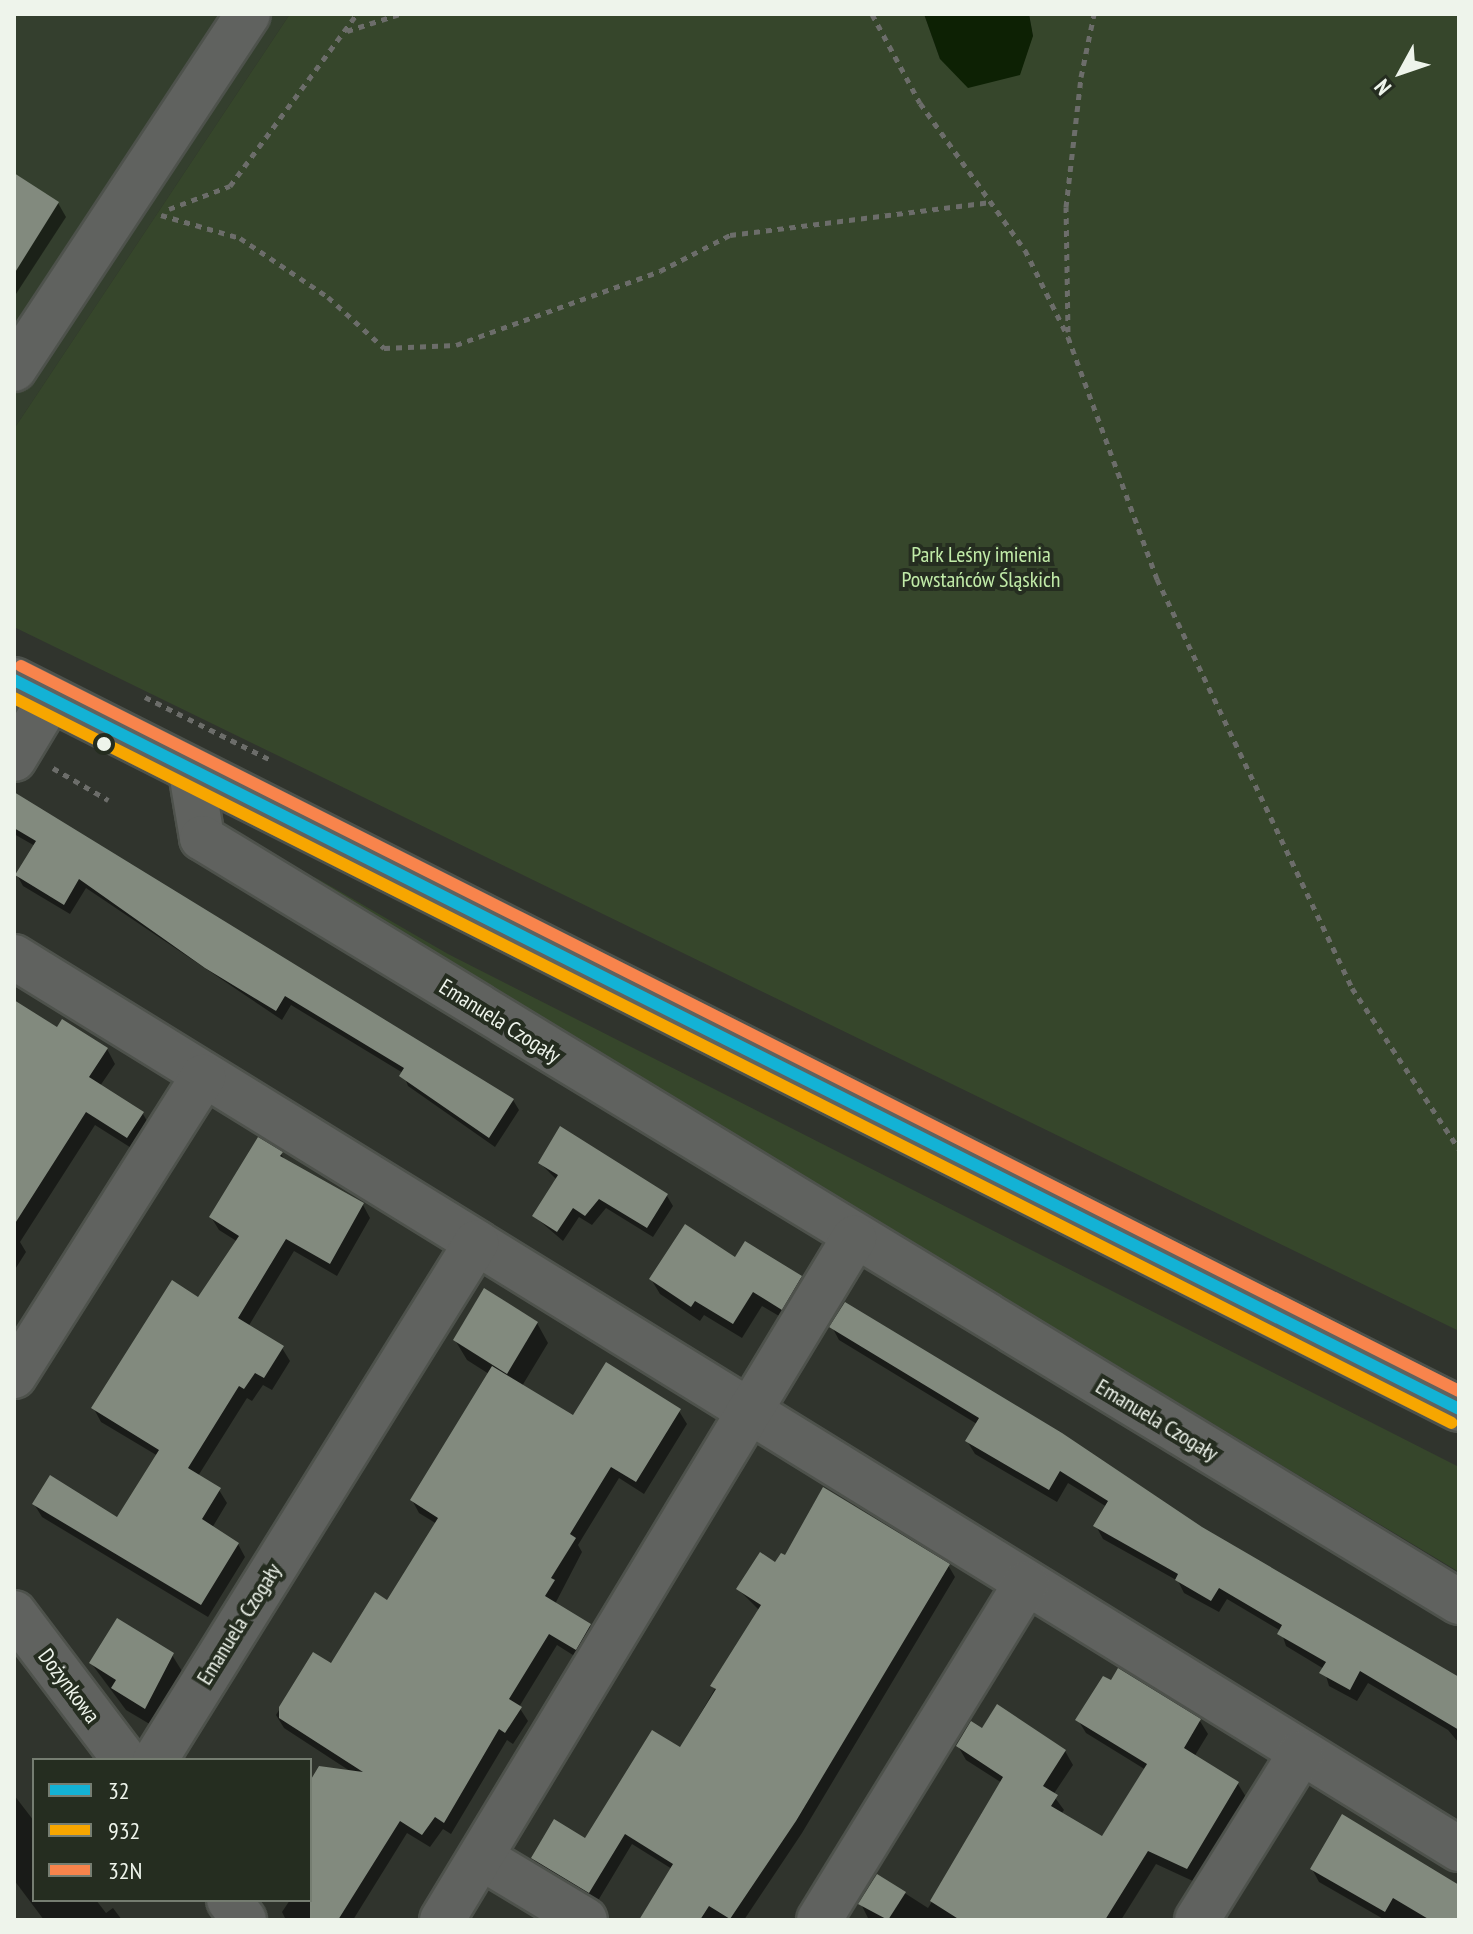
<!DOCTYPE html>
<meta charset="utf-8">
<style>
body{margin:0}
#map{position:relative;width:1473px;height:1934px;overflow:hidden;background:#30342d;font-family:"PT Sans Narrow",sans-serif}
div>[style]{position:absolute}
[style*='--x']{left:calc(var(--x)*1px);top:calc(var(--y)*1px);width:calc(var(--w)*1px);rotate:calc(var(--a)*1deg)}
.built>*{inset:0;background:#343f2e}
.green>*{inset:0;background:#36462b}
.water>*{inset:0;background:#0d2104}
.shadow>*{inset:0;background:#0007}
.building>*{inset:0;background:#828a7e}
.path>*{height:5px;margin-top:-2.5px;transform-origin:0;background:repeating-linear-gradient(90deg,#6c6d6a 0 6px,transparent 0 12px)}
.roads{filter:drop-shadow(2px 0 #4e524c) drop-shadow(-2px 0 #4e524c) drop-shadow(0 2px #4e524c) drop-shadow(0 -2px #4e524c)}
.minor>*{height:44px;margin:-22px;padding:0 22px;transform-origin:22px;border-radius:22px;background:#60625f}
.bus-1>*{height:12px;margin:-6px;padding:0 6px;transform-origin:6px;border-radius:6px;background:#13b2d5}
.bus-2>*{height:12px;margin:-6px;padding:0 6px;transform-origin:6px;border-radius:6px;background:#f7a600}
.bus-3>*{height:12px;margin:-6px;padding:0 6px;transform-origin:6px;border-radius:6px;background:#f8844c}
.dots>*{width:22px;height:22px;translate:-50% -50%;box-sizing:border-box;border:4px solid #252d20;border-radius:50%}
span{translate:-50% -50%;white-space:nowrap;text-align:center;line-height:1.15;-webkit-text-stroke:8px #252d20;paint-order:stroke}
.park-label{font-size:22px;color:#c1eba8}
.street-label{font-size:22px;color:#eef4eb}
.frame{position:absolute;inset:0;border:16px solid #eef4eb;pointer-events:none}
.legend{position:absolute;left:32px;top:1758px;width:280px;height:144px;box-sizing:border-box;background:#252d20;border:2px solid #757d71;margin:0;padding:10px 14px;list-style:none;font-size:24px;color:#eef4eb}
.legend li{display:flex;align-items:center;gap:16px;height:40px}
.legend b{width:40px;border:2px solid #757d71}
.north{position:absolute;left:1361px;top:32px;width:80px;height:80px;-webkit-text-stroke:6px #252d20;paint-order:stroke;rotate:230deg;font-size:22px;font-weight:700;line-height:32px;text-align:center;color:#eef4eb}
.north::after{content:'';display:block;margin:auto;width:28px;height:36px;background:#eef4eb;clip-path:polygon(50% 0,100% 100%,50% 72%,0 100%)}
</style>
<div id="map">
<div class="built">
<i style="clip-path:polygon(14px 14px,290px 14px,14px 429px)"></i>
</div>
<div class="green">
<i style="clip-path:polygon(290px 14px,924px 14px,940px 59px,1033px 36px,1029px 14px,1459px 14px,1459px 1331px,14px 627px,14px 429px)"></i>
<i style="clip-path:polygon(313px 876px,448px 954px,1459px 1467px,1459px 1572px,400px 934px)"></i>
</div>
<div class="water">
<i style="clip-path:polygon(924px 14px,1029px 14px,1033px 36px,1020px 75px,968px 88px,940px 59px)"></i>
</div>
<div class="shadow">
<i style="clip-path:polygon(14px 176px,58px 203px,66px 217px,14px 297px)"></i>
<i style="clip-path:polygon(14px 809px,513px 1100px,519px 1110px,495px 1147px,408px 1086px,403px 1073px,291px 1005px,282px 1020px,86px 888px,70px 914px,23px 886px,17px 875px,35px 846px,14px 834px)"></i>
<i style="clip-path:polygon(14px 1003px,58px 1030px,107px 1049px,115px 1064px,100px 1086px,143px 1114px,151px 1128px,136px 1151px,95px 1125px,20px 1242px,26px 1252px,14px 1271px)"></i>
<i style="clip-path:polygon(281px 1154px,286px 1162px,363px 1205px,370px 1218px,337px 1276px,294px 1251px,248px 1327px,282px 1348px,290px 1361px,272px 1390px,263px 1385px,252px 1401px,247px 1398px,198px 1476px,219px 1490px,227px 1503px,212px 1528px,238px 1544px,245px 1557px,208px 1617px,42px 1517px,34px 1504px,117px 1520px,158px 1456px,101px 1422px,94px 1409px,199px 1300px,238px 1242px,219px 1230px,211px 1217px)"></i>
<i style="clip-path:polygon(540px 1163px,667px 1196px,673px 1206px,653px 1237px,606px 1208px,592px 1225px,579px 1217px,563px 1241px,534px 1216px,557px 1180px)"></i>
<i style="clip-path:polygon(736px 1260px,800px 1277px,809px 1292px,791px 1323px,762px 1306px,742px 1338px,704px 1315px,700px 1321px,660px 1294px,651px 1279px)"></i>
<i style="clip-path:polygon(537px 1323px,548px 1343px,522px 1386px,574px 1418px,679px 1411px,687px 1424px,644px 1494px,619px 1478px,578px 1545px,582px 1552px,555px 1604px,590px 1626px,597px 1639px,584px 1662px,557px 1645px,519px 1707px,528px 1721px,513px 1744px,507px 1740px,451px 1834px,443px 1829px,430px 1847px,407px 1833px,353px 1920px,286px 1920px,282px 1912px,290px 1900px,310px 1900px,310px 1785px,353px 1773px,284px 1728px,276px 1715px,314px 1654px,332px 1666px,388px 1602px,437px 1524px,419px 1513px,412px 1500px,489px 1374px,467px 1360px,455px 1340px)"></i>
<i style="clip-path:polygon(832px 1327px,1201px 1529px,1459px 1680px,1459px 1743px,1448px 1730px,1368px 1683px,1357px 1701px,1329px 1686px,1324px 1669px,1286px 1646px,1281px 1631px,1227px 1599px,1219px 1612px,1184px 1593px,1178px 1581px,1103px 1539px,1096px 1526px,1107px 1507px,1068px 1483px,1057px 1502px,975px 1454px,967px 1441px,977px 1424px,839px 1340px)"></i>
<i style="clip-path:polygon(776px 1565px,948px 1565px,955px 1577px,802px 1833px,744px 1920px,641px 1920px,672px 1869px,632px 1844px,596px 1904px,540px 1870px,533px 1858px,586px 1840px,680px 1749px,760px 1611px,738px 1589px)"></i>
<i style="clip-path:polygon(172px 1655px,185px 1676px,158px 1729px,126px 1710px,91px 1663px)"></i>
<i style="clip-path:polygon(1078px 1720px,1200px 1721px,1208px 1734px,1194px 1757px,1238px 1784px,1246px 1797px,1195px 1882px,1156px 1864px,1121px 1920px,868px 1918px,861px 1904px,878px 1876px,928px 1908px,975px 1832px,1002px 1783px,966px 1760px,958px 1746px,982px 1730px,1065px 1751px,1073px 1765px,1053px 1795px,1064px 1810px,1061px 1814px,1103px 1839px,1146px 1770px,1086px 1733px)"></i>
<i style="clip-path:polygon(14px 1795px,34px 1821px,34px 1900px,96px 1900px,106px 1913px,113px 1908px,122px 1920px,44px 1920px,14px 1880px)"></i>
<i style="clip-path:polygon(1312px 1869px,1459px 1887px,1459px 1920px,1385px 1920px,1319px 1882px)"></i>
</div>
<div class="building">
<i style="clip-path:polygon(14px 173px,59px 202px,14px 274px)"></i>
<i style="clip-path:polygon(14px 792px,514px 1099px,489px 1138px,399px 1076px,404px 1068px,285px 996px,276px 1011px,205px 968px,79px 879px,64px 905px,15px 875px,36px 841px,14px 828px)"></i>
<i style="clip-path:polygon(14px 1000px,57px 1027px,62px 1019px,108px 1048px,89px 1077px,144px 1112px,127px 1138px,86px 1112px,14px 1225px)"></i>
<i style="clip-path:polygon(560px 1126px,668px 1194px,647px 1228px,599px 1199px,585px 1216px,573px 1208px,557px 1232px,532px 1216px,558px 1175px,538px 1163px)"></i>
<i style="clip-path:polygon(258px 1137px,283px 1152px,280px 1156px,364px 1203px,330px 1264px,286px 1239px,238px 1318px,284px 1346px,264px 1378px,255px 1373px,244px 1389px,239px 1386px,188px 1468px,221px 1488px,202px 1519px,239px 1543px,201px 1605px,32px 1504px,50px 1475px,117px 1517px,159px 1450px,91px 1408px,172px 1280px,198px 1297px,239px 1236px,209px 1217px)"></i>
<i style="clip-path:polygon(685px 1224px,735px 1257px,745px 1241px,802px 1276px,782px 1310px,753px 1292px,733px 1324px,695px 1301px,691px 1307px,649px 1279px)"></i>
<i style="clip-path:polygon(484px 1288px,538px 1322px,507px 1374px,453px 1340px)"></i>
<i style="clip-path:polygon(845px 1302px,1062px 1433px,1202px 1527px,1459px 1677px,1459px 1730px,1360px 1671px,1350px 1690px,1319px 1673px,1326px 1662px,1277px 1634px,1282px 1625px,1219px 1588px,1211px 1601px,1175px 1580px,1178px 1574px,1093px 1526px,1108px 1501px,1060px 1471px,1049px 1490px,965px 1441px,979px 1418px,829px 1327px)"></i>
<i style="clip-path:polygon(606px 1362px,681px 1409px,636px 1482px,611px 1467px,570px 1534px,576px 1538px,551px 1578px,555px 1580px,545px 1596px,591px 1624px,576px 1650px,549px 1634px,509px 1699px,522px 1707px,505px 1733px,499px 1729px,444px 1823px,435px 1817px,422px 1835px,400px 1821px,338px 1920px,310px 1920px,310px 1781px,319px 1766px,363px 1772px,279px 1718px,279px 1707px,313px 1652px,331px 1663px,375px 1592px,387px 1600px,438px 1518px,410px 1500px,492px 1366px,573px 1415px)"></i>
<i style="clip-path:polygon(823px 1487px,950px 1564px,796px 1821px,730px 1919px,709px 1906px,700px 1920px,639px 1920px,673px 1864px,625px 1834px,589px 1893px,531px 1858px,554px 1819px,585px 1838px,652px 1730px,680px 1747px,716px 1689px,710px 1686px,761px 1605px,736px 1589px,760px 1552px,775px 1562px,781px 1553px,785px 1555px)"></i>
<i style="clip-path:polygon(117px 1618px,174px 1653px,145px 1709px,111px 1688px,116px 1680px,89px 1663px)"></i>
<i style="clip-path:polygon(1118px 1668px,1201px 1719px,1184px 1748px,1239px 1782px,1187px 1869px,1148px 1851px,1105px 1920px,960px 1920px,930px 1901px,1003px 1777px,956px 1746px,971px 1721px,982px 1728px,997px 1704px,1066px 1750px,1043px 1786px,1058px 1795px,1051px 1806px,1102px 1836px,1147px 1764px,1075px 1720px,1103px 1676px,1111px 1680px)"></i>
<i style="clip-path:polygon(1342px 1814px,1459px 1885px,1459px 1920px,1430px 1920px,1393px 1898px,1385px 1912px,1310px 1869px)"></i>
<i style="clip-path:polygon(877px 1874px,906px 1892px,888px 1920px,858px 1904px)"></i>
</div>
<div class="path">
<i style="--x:872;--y:14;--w:101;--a:61.7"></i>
<i style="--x:920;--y:103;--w:181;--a:54.5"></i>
<i style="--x:1025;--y:250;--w:97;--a:63.7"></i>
<i style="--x:1068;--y:337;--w:258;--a:69.8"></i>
<i style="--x:1157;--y:579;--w:453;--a:64.5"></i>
<i style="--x:1352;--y:988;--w:193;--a:56.4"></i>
<i style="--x:347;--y:31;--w:56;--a:-17.8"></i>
<i style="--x:169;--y:209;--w:65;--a:-20.7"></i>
<i style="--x:230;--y:186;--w:214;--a:-53.6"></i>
<i style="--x:161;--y:215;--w:82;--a:16.2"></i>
<i style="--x:240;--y:238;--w:106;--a:33.8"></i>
<i style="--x:328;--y:297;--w:76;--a:42.3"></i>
<i style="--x:384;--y:348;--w:72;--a:-2.4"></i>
<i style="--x:456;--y:345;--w:217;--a:-19.9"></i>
<i style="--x:660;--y:271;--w:79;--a:-27.2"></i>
<i style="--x:730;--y:235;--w:263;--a:-7.2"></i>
<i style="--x:1068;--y:332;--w:125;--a:-90.9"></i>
<i style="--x:1066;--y:207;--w:131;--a:-83.4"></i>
<i style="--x:1081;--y:77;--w:64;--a:-78.3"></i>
<i style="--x:145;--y:697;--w:141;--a:26.6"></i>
<i style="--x:53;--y:768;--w:64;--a:30.2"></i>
</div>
<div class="roads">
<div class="minor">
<i style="--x:14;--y:369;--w:425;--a:-56.6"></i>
<i style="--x:14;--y:680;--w:1618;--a:26.77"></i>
<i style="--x:14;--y:759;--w:70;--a:-59"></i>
<i style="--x:191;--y:772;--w:67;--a:80.5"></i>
<i style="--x:202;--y:838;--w:1471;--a:31.29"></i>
<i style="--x:14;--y:957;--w:1698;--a:31.69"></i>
<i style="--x:14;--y:1376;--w:354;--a:-57.7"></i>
<i style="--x:14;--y:1613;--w:184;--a:52.9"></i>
<i style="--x:155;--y:1760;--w:609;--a:-58.16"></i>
<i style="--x:482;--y:1858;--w:120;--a:31"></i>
<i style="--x:229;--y:1900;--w:25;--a:53"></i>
<i style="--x:442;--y:1920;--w:797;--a:-58.86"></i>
<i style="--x:819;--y:1920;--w:395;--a:-58.4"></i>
<i style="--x:1197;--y:1920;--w:197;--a:-58.1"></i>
</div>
</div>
<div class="bus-1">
<i style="--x:14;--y:680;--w:1618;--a:26.77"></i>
</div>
<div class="bus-2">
<i style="--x:14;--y:698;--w:1610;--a:26.76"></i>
</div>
<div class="bus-3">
<i style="--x:21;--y:666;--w:1610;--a:26.76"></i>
</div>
<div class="dots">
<i style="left:104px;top:744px;background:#eef4eb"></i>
</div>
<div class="park-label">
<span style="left:981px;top:567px">Park Leśny imienia<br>Powstańców Śląskich</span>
</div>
<div class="street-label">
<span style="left:500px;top:1021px;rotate:32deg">Emanuela Czogały</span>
<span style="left:1157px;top:1420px;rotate:31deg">Emanuela Czogały</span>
<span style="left:239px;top:1624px;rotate:-58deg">Emanuela Czogały</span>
<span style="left:69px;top:1686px;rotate:53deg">Dożynkowa</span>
</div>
<div class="frame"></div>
<ul class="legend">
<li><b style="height:10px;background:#13b2d5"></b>32</li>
<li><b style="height:10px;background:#f7a600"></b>932</li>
<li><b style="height:10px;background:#f8844c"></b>32N</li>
</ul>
<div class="north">N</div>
</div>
